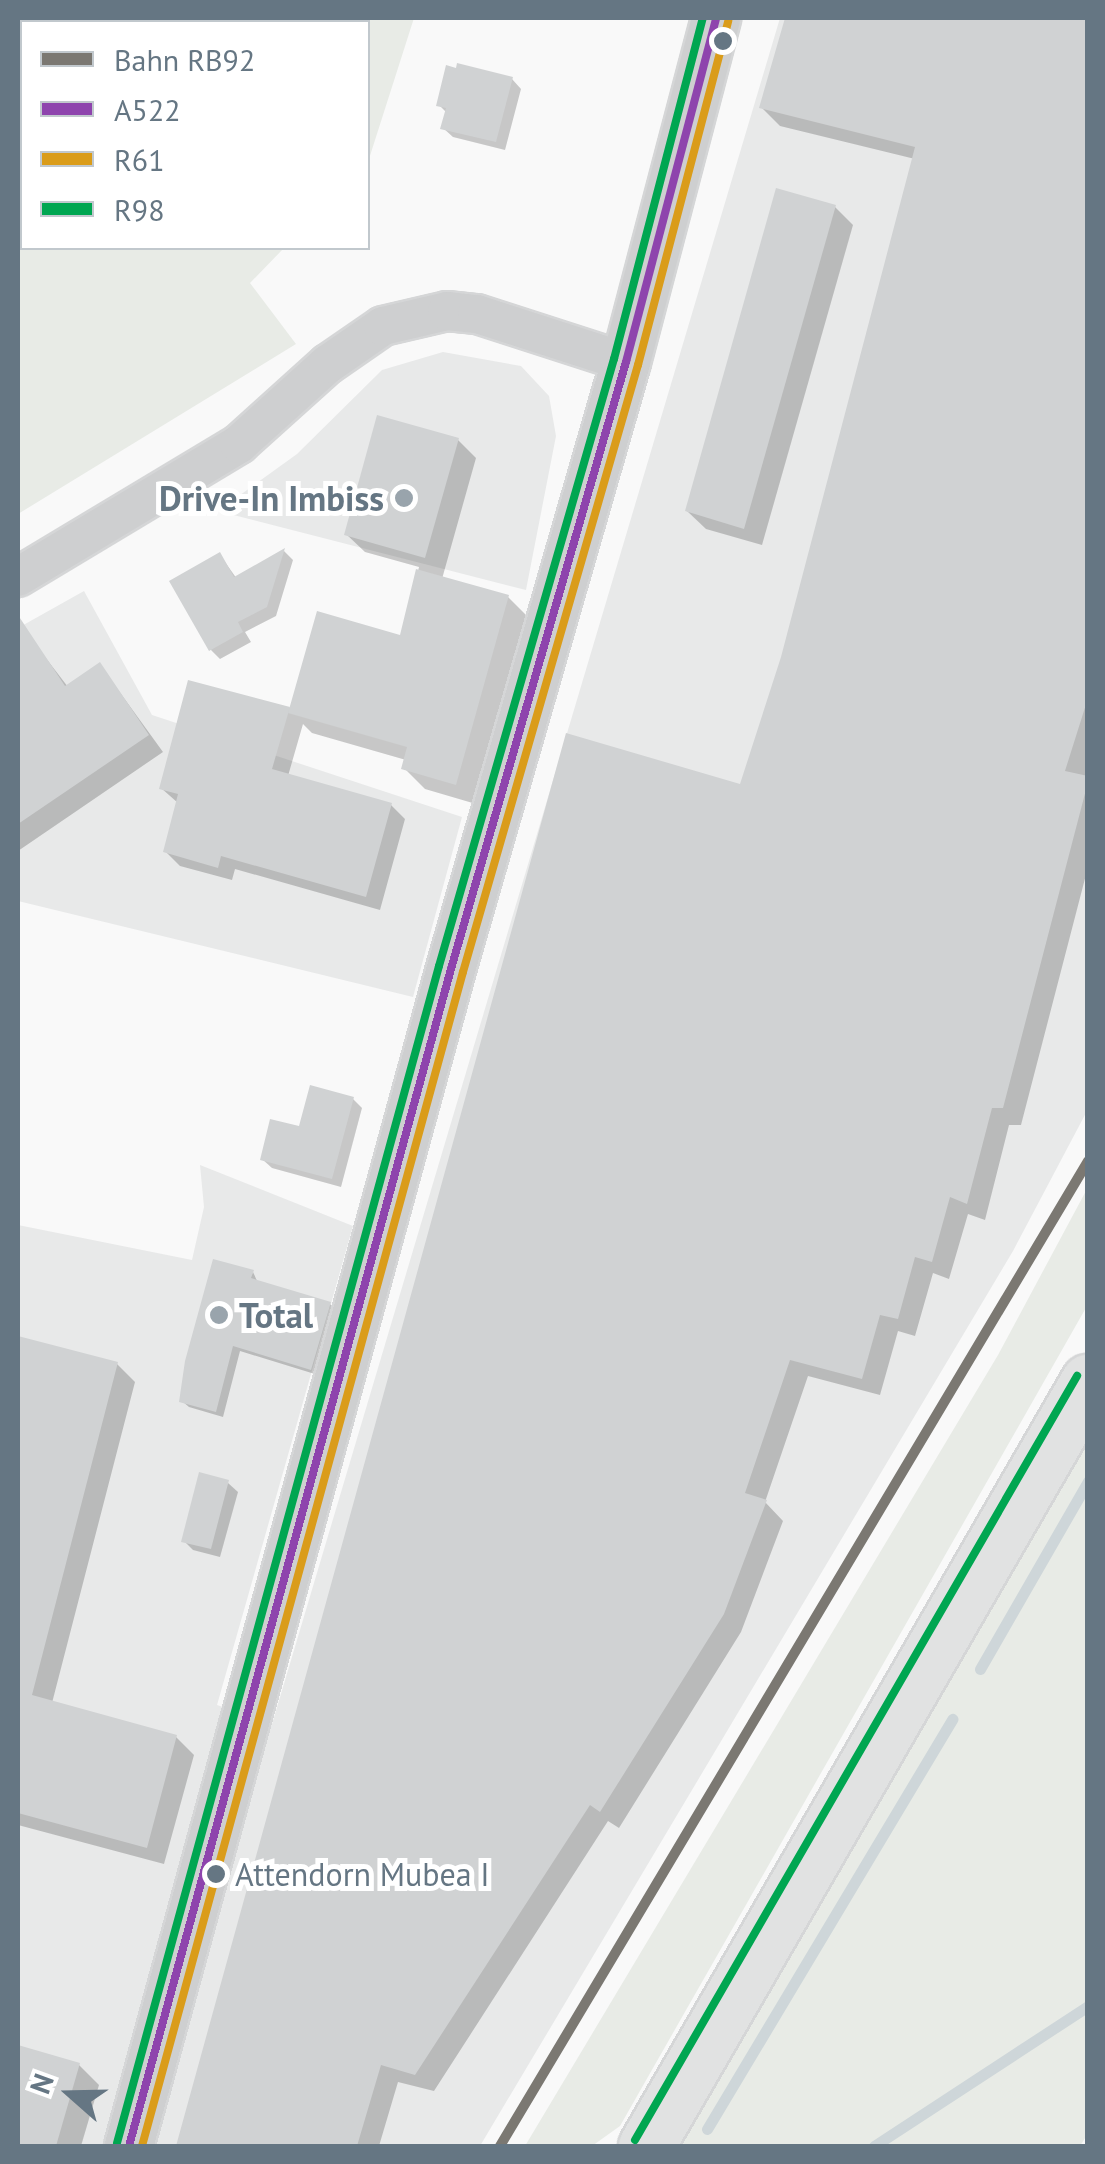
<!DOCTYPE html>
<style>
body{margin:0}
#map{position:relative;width:1105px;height:2164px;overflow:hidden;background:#f9f9f9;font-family:"PT Sans",sans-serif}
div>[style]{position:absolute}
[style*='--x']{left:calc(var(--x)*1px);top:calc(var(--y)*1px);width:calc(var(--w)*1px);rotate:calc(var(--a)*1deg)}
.built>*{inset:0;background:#e8e9e9}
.green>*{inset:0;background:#e8ebe6}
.shadow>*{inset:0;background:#0003}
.stream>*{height:11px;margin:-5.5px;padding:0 5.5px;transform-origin:5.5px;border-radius:5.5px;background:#ced6d9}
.building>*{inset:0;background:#d0d2d3}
.roads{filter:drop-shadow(2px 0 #d5d6d7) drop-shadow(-2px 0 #d5d6d7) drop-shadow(0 2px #d5d6d7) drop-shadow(0 -2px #d5d6d7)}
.minor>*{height:38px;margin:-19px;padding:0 19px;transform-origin:19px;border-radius:19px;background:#cecfd0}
.tertiary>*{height:48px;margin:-24px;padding:0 24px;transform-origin:24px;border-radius:24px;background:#cecfd0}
.secondary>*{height:55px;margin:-27.5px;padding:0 27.5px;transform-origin:27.5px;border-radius:27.5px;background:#e1e2e2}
.bus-1>*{height:8px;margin:-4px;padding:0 4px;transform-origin:4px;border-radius:4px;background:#8e44ad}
.bus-2>*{height:8px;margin:-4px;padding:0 4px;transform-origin:4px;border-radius:4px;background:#da9c1a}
.bus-3>*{height:8px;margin:-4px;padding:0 4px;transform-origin:4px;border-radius:4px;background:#00a651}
.rail-1>*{height:10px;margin:-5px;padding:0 5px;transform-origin:5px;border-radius:5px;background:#7b7872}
.dots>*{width:28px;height:28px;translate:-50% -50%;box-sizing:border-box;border:5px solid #fff;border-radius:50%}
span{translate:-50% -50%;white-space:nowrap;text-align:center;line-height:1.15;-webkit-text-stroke:10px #fff;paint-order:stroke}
.bus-label{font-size:32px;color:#657683}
.left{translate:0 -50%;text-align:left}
.poi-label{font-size:35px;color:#657683;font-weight:700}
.right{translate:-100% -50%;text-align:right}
.frame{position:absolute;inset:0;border:20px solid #657683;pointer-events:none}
.legend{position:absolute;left:20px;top:20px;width:350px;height:230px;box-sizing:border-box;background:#fff;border:2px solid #c1c8cd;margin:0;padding:12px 18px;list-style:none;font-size:30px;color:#657683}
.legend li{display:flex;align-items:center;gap:20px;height:50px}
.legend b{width:50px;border:2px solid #c1c8cd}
.north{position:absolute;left:20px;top:2044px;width:100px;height:100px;-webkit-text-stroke:8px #fff;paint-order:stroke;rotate:290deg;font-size:28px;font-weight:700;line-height:40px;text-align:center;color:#657683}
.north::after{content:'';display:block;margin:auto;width:35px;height:45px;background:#657683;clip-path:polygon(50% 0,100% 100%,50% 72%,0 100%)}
</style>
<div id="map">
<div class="built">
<i style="clip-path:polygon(780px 18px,1087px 18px,1087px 1111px,1013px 1251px,480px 2146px,18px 2146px,18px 1225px,192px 1260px,204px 1207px,200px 1165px,353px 1226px,217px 1705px,272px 1724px)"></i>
<i style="clip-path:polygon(443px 352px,521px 366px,549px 396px,556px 436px,526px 590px,218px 511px,297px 454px,382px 370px)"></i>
<i style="clip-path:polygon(84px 591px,152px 715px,462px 817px,413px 997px,18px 901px,18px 628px)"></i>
</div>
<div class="green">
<i style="clip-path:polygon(18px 18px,414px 18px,368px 162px,368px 22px,22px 22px,22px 248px,284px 248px,250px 283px,296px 344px,18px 514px)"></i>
<i style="clip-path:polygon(1087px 1189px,1087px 1306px,620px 2126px,592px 2146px,525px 2146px,998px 1355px)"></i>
<i style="clip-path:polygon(1087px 1433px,1087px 2135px,1080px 2146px,678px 2146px)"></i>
</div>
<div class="shadow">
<i style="clip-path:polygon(788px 18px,1088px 18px,1088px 867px,1021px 1125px,1009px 1125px,985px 1220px,968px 1214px,949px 1279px,933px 1273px,915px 1336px,898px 1331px,880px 1395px,808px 1376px,765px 1502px,783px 1521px,741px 1632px,619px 1828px,608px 1821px,434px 2091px,398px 2082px,379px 2146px,179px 2146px,568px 736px,742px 787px,784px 658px,915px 159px,780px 126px,762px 108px)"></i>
<i style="clip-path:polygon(512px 79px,521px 89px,505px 150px,453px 137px,443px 128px,447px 113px,439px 105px)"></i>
<i style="clip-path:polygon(835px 207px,853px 225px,762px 545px,706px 529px,687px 511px)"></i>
<i style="clip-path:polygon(458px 440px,476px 458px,442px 579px,508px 597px,529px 618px,476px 804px,425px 789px,404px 768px,406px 760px,312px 733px,303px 724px,288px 776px,391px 805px,405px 819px,380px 910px,235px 869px,232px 880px,180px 866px,166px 852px,178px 803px,161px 788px,402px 638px,419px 567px,365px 552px,346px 534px)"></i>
<i style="clip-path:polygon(284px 551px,293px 560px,276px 616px,245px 632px,251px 642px,220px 659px,211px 650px,220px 555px,237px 579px)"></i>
<i style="clip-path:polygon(35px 644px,68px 687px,100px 665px,163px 752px,18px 851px,18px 656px)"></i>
<i style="clip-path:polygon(353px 1099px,362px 1108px,341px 1187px,272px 1168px,262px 1159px,301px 1129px)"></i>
<i style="clip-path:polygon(253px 1272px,258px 1283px,330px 1304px,336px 1311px,318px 1375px,240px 1351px,223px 1417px,189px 1407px,182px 1401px)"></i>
<i style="clip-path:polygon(18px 1337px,117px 1364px,135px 1382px,52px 1703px,176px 1737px,194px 1755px,164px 1864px,18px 1825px)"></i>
<i style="clip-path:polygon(228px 1483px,238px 1492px,220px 1557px,193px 1550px,184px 1541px)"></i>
<i style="clip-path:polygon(18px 2047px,79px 2065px,99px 2085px,81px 2146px,18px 2146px)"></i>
</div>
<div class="stream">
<i style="--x:980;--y:1669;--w:217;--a:-60.1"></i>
<i style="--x:707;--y:2129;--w:478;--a:-59.1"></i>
<i style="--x:874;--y:2146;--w:256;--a:-33.2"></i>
</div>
<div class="building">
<i style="clip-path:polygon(785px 18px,1088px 18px,1088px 698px,1065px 771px,1088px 776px,1088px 782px,1003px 1108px,992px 1108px,967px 1204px,950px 1197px,932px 1262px,915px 1257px,898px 1319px,880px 1315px,862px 1379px,790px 1360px,745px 1493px,767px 1500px,724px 1614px,600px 1812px,590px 1805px,415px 2075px,381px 2065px,357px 2146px,176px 2146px,566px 733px,740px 784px,781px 657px,915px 147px,759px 108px)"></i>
<i style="clip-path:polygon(457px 63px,513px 77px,496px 142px,440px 129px,446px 108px,436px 106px,446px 65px,456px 68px)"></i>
<i style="clip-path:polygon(776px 188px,836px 205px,744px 529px,685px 511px)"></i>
<i style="clip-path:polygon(377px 415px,459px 438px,425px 558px,344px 535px)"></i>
<i style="clip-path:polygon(285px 548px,267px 607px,238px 622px,243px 632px,209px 651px,169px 581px,220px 552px,234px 577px)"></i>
<i style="clip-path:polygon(416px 569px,509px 595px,456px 785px,401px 769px,407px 747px,288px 713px,317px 611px,400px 635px)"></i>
<i style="clip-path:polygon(18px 615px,65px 686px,100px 662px,149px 735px,18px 824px)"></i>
<i style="clip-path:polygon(188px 680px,290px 707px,272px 769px,392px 803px,366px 897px,221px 856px,218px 868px,163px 852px,178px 794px,159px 789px)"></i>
<i style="clip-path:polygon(310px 1085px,354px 1097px,332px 1179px,260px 1160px,270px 1119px,299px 1126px)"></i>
<i style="clip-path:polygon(213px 1259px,254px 1270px,251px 1278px,331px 1302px,311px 1370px,233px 1346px,216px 1412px,179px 1402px,185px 1361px)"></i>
<i style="clip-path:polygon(18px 1336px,118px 1362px,32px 1695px,177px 1735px,147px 1848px,18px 1813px)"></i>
<i style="clip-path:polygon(199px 1472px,229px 1480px,211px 1549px,181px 1542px)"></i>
<i style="clip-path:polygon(18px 2045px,80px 2063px,56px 2146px,18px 2146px)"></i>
</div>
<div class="roads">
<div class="minor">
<i style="--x:18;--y:577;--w:258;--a:-31"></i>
<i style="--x:239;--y:444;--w:120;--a:-42"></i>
<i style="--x:328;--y:364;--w:67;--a:-34.6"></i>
<i style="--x:383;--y:326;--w:66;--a:-13.2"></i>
<i style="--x:447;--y:311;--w:30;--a:6"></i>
<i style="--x:477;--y:314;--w:157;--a:17.9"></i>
</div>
<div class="tertiary">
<i style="--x:129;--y:2146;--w:1220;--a:-74.7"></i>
<i style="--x:451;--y:969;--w:632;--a:-73.92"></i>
<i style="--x:626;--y:362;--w:356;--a:-75.3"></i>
</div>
<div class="secondary">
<i style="--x:646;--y:2146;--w:883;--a:-59.95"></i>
</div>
</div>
<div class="bus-1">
<i style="--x:129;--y:2146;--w:1220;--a:-74.7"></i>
<i style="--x:451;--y:969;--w:632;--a:-73.92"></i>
<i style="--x:626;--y:362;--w:356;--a:-75.3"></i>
</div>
<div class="bus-2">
<i style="--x:142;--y:2146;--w:1217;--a:-74.71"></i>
<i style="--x:463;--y:972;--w:632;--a:-73.92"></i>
<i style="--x:638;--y:365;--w:356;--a:-75.3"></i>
</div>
<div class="bus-3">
<i style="--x:635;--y:2140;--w:883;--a:-59.95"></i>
<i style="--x:117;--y:2143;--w:1220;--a:-74.7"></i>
<i style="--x:439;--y:966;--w:632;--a:-73.92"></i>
<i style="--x:614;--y:359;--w:352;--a:-75.4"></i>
</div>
<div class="rail-1">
<i style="--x:500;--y:2146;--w:1147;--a:-59.16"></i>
</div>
<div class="dots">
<i style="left:723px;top:41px;background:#657683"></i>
<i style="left:404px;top:498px;background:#99a4ac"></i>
<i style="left:219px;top:1315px;background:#99a4ac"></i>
<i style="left:216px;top:1874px;background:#657683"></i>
</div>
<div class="bus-label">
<span class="left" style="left:235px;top:1874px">Attendorn Mubea I</span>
</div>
<div class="poi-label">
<span class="right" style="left:384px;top:498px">Drive-In Imbiss</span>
<span class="left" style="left:239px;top:1315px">Total</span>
</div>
<div class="frame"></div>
<ul class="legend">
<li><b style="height:12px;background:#7b7872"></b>Bahn RB92</li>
<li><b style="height:12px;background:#8e44ad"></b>A522</li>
<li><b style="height:12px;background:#da9c1a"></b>R61</li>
<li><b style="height:12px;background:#00a651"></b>R98</li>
</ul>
<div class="north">N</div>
</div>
